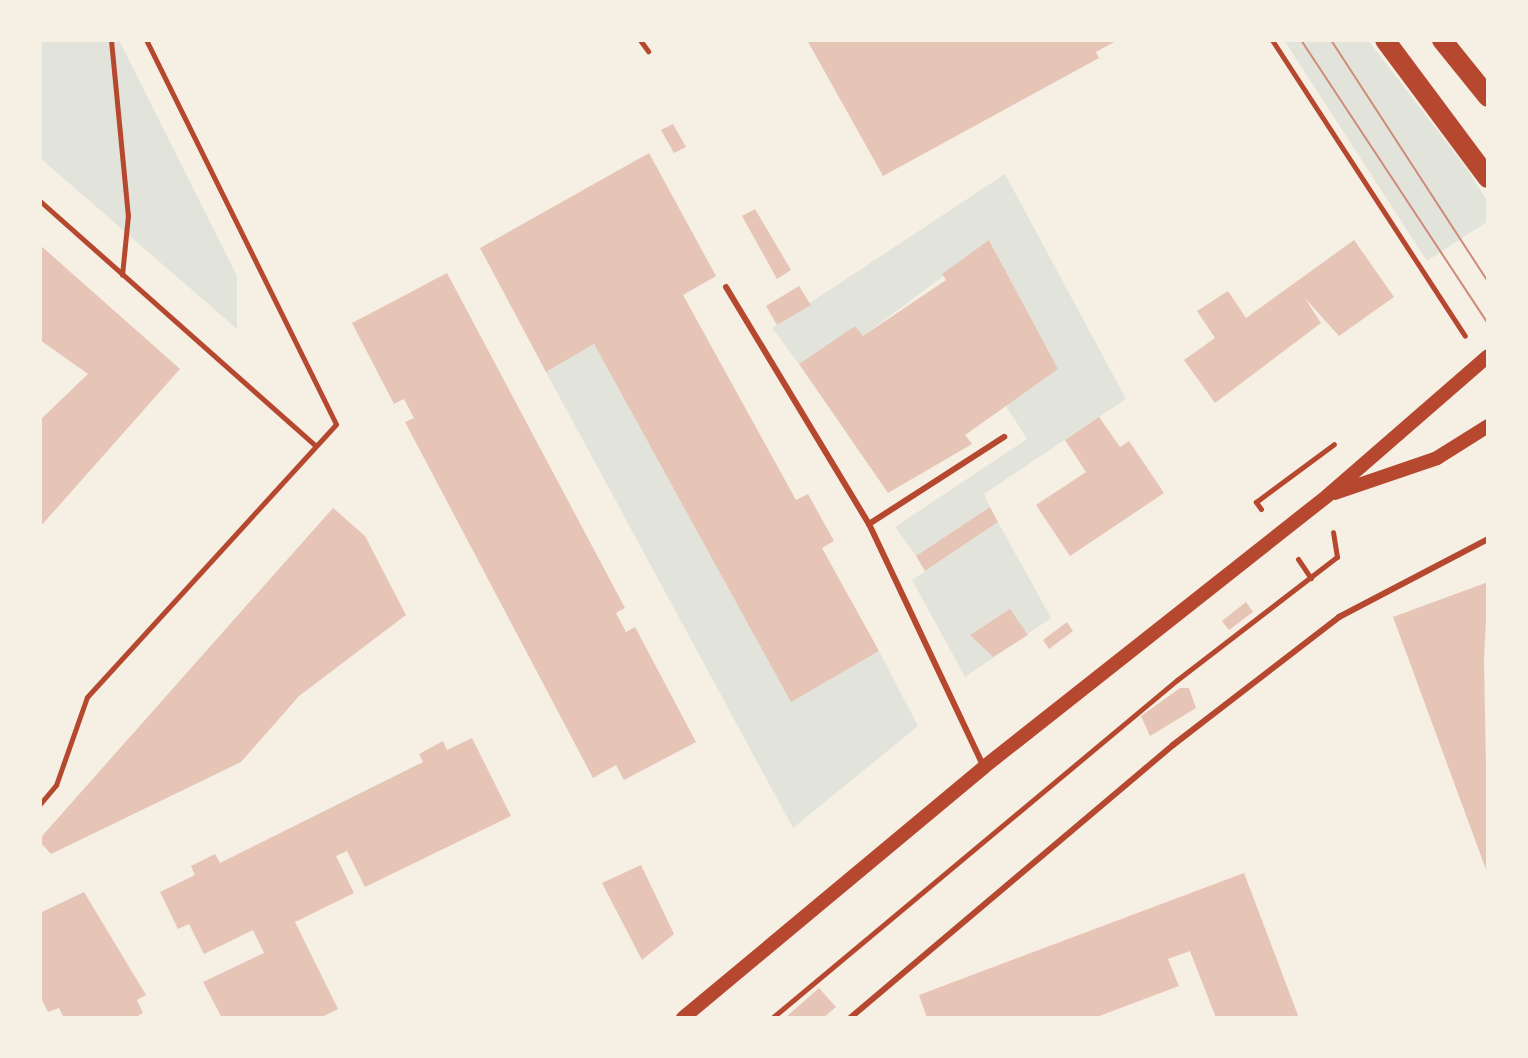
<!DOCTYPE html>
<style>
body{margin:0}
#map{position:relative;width:1528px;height:1058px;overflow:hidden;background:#f6efe4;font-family:"Work Sans",sans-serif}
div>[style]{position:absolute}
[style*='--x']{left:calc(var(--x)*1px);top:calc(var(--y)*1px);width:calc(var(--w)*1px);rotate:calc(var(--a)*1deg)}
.green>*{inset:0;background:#e2e4dc}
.building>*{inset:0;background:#e6c5b7}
.path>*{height:5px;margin:-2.5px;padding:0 2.5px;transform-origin:2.5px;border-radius:2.5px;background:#b5482f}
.service>*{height:6px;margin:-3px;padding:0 3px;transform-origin:3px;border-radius:3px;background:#b5482f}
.tertiary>*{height:14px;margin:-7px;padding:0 7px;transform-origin:7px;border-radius:7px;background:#b5482f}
.primary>*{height:20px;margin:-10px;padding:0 10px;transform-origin:10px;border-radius:10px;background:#b5482f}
.tram>*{height:2px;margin:-1px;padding:0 1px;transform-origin:1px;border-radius:1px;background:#cf8b77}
span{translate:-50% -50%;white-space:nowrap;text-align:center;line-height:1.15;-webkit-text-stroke:8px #f6efe4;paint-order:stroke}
.frame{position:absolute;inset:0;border:42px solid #f6efe4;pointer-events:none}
</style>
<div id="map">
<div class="green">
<i style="clip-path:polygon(40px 40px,119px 40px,237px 276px,237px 329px,40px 158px)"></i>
<i style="clip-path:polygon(1284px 40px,1368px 40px,1467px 169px,1488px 202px,1488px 221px,1427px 261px)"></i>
<i style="clip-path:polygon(1005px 174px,1126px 399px,984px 494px,990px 507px,916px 556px,895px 527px,1027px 439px,1006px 406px,1057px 369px,990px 241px,863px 336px,855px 326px,799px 364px,772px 328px)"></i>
<i style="clip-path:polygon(594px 344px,791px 701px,879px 651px,918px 726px,793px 828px,546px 372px)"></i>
<i style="clip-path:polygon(998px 522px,1051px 618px,965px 677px,912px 580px)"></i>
</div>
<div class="building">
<i style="clip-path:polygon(807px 40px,1118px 40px,1096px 52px,1099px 58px,883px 176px)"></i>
<i style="clip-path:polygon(673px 124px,686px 147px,674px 153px,661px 130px)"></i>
<i style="clip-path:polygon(649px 153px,716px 276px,683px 295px,796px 500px,808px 494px,834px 541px,822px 548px,879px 651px,791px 702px,594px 344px,546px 372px,480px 248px)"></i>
<i style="clip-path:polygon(755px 209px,791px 270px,777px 279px,742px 216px)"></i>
<i style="clip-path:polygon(989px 240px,1058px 369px,965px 435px,972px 444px,888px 493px,799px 364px,855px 326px,863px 336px,946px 280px,942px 274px)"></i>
<i style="clip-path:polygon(1354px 240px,1394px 297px,1339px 336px,1304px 297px,1321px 323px,1215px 403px,1184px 360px,1215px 338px,1197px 311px,1228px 291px,1246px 318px)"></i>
<i style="clip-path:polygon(40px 245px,180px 369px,40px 527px,40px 420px,88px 374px,40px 340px)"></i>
<i style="clip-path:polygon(447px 273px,625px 608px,616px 613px,626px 632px,635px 627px,696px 742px,624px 780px,616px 765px,593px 778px,405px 422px,414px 418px,404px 399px,394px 404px,352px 323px)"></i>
<i style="clip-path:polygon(799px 286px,811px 305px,777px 325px,766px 306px)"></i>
<i style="clip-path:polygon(1099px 417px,1120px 447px,1129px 441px,1164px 493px,1070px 556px,1036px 505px,1086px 472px,1065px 440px)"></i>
<i style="clip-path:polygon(990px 507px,998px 522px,925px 571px,916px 556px)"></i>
<i style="clip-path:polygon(333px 508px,365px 536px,406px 615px,299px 696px,241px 762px,51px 854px,40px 842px,43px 835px)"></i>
<i style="clip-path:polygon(1488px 582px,1484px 659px,1488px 875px,1393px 617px)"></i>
<i style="clip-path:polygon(1246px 602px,1253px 612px,1229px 630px,1222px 621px)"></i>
<i style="clip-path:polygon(1010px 609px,1028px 635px,993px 657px,970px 635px)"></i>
<i style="clip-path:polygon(1067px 622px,1073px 631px,1049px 649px,1043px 640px)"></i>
<i style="clip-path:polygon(1180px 688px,1189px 688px,1196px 708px,1150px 736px,1141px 716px)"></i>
<i style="clip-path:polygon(472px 738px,511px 816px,365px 887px,347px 851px,336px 856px,354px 893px,295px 922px,338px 1009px,320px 1018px,222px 1018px,203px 982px,264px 953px,253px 930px,204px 954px,189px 924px,178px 929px,160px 892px,195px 875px,191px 866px,215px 854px,220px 863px,423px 762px,419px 754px,443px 741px,447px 750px)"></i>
<i style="clip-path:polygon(641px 865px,674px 934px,642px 960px,602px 883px)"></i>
<i style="clip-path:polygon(1244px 873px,1299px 1018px,1216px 1018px,1190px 951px,1168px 959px,1179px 986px,1094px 1018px,927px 1018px,919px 995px)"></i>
<i style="clip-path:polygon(84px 892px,146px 995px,137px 1000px,143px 1013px,134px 1018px,64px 1018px,59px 1008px,48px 1012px,40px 996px,40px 913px)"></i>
<i style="clip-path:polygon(819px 988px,836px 1007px,823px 1018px,785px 1018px)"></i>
</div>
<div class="path">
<i style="--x:111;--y:40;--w:176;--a:84.5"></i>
<i style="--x:128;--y:215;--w:60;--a:95.7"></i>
<i style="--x:640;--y:40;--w:14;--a:54"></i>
<i style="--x:1272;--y:40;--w:353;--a:56.9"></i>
<i style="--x:40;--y:201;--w:368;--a:41.6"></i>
<i style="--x:1261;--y:509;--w:9;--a:-126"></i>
<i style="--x:1256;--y:502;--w:97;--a:-36.6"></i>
<i style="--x:1298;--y:559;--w:23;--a:56"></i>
<i style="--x:40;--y:804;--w:25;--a:-50"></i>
<i style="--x:56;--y:785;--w:93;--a:-70.6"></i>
<i style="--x:87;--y:697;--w:369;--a:-47.6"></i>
<i style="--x:336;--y:424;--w:428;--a:-116.3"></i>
<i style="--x:772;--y:1018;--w:528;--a:-39.85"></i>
<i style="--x:1177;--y:680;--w:202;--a:-37.6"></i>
<i style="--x:1337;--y:557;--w:25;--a:-99"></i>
</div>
<div class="service">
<i style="--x:726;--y:287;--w:277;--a:58.9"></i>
<i style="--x:869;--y:524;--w:269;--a:64.7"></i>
<i style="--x:869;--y:524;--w:161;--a:-32.8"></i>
<i style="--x:850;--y:1018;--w:423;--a:-40.2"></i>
<i style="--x:1173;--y:745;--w:210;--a:-37.6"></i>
<i style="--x:1339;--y:617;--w:168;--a:-27.6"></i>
</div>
<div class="tertiary">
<i style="--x:1335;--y:493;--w:108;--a:-18.9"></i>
<i style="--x:1437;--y:458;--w:60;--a:-32.1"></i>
<i style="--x:683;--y:1018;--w:392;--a:-39.8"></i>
<i style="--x:984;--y:767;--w:437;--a:-38.3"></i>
<i style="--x:1327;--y:496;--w:213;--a:-41"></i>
</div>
<div class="primary">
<i style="--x:1385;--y:40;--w:172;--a:53.3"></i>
<i style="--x:1442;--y:40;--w:73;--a:51.1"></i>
</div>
<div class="tram">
<i style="--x:1301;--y:40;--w:340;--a:56.6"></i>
<i style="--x:1331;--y:40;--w:288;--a:57"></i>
</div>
<div class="frame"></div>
</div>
